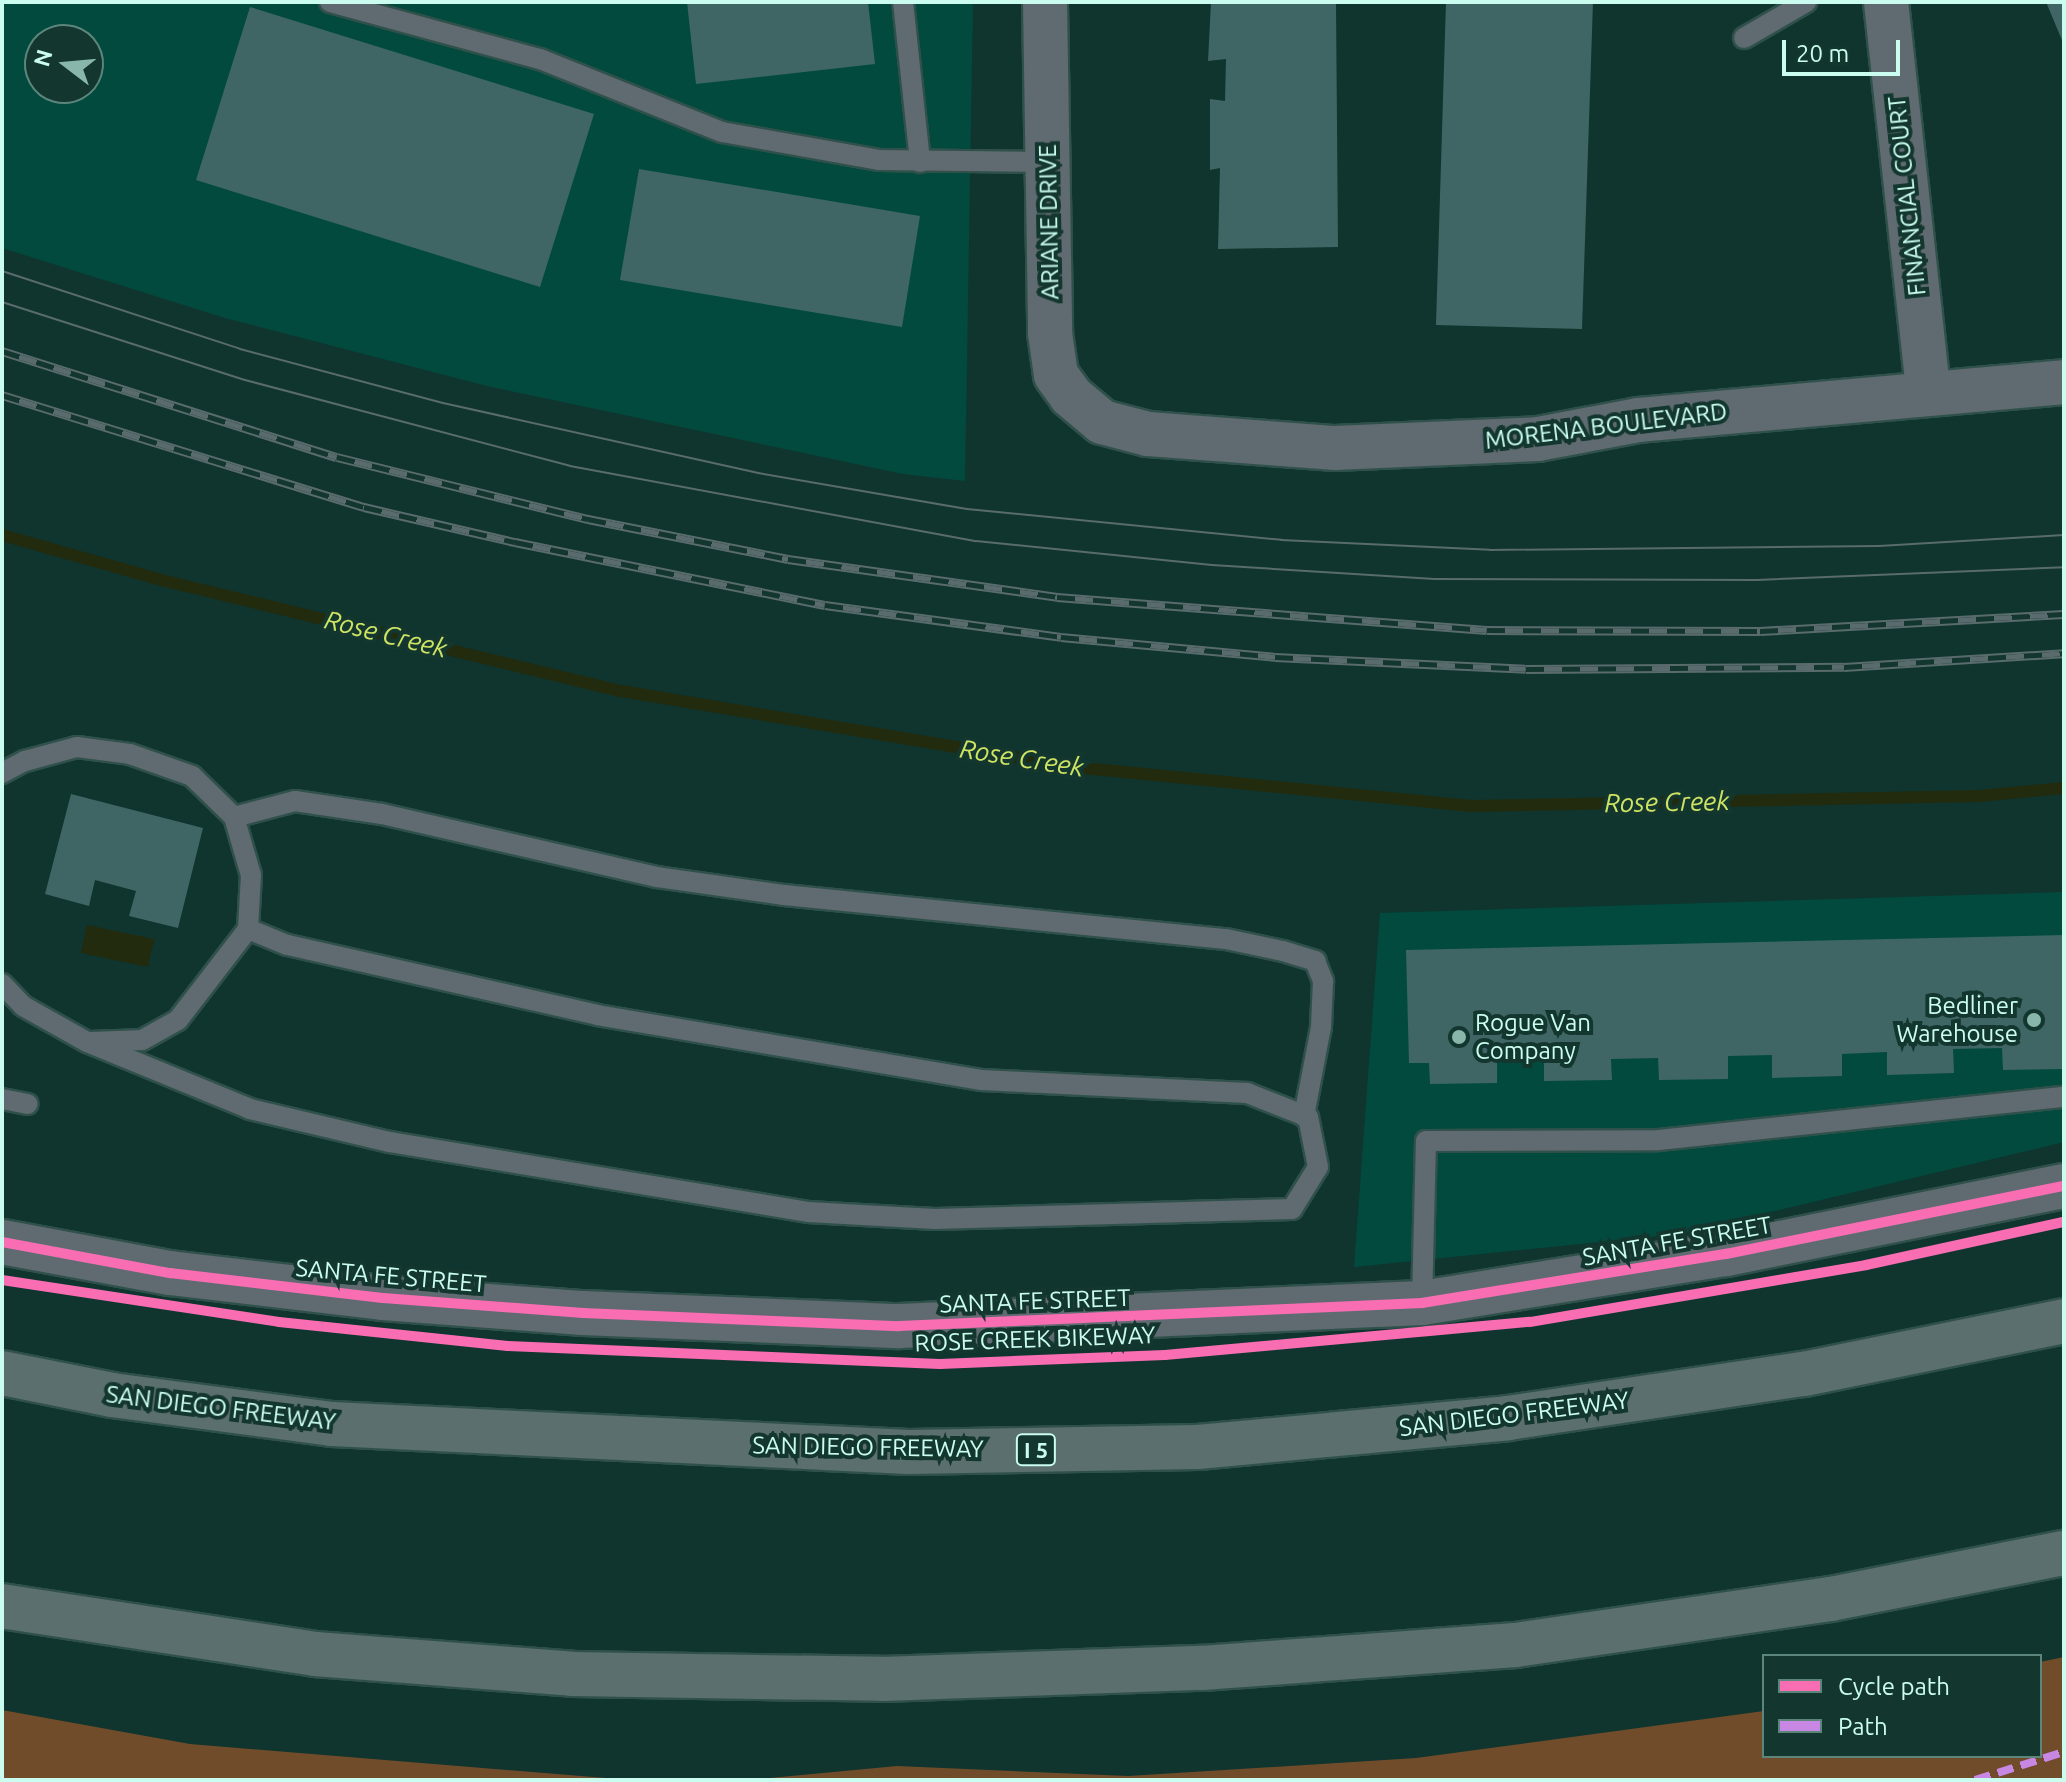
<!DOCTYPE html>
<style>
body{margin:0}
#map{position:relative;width:2066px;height:1782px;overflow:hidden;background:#0f352e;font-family:Ubuntu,sans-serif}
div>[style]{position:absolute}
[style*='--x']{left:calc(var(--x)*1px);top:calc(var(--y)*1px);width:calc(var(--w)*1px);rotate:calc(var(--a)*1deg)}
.built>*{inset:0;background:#024a3e}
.green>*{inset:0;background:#704c2a}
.water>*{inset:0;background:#232b0e}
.stream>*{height:12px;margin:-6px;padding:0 6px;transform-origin:6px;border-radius:6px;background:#232b0e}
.building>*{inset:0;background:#3f6664}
.roads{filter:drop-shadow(2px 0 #30514b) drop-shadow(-2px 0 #30514b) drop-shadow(0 2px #30514b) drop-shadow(0 -2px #30514b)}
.service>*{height:20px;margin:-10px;padding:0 10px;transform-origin:10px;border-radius:10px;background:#5f6b71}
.tertiary>*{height:44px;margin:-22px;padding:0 22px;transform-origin:22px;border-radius:22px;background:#5f6b71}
.motorway>*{height:44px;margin:-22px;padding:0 22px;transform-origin:22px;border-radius:22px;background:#5b6f6f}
.tram>*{height:2px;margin:-1px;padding:0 1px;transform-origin:1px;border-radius:1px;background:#596b6c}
.rail>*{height:9px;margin-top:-4.5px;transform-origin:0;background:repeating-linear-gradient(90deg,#13362f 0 18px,#596b6c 0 36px);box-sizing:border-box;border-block:2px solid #596b6c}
.quiet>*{height:8px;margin-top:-4px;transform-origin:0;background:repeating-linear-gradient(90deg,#c787e3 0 16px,transparent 0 24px)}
.cycleway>*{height:10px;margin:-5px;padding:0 5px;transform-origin:5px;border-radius:5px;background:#f96db3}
.dots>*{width:22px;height:22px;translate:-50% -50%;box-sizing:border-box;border:4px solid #13362f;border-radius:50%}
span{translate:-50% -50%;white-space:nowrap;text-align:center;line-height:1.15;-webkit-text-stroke:8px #13362f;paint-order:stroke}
.shield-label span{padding:2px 6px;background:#13362f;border:2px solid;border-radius:6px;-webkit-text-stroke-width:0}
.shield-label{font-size:22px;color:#cafcef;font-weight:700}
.street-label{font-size:24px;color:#cafcef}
.poi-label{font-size:24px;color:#cafcef}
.right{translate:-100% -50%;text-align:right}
.left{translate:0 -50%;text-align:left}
.water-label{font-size:26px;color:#cee462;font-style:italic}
.frame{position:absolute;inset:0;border:4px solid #cafcef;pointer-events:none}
.legend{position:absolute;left:1762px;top:1654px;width:280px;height:104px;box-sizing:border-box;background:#13362f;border:2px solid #5c857c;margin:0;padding:10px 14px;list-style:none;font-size:24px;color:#cafcef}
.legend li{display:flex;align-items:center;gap:16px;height:40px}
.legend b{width:40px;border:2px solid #5c857c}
.north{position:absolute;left:24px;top:24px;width:80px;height:80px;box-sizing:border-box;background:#13362f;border:2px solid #5c857c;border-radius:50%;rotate:286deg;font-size:22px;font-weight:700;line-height:32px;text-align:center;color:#cafcef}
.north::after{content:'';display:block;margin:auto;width:28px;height:36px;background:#89b6ab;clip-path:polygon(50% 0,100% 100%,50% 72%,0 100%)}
.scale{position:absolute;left:1782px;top:40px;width:118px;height:36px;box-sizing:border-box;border:4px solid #cafcef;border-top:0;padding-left:10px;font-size:24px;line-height:28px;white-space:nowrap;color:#cafcef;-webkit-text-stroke:6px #13362f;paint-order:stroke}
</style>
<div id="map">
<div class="built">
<i style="clip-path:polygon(evenodd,2px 2px,973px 2px,965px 481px,903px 474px,487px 386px,225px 318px,2px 248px,2px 2px,40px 40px,88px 40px,88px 88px,40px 88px,40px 40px)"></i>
<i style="clip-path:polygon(2064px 892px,2064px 1142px,1679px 1234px,1354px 1267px,1380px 913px)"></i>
</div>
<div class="green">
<i style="clip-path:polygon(2064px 1657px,2064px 1780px,749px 1780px,897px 1766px,1128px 1776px,1416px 1758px,1764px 1711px,1764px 1756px,2040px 1756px,2040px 1662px)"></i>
<i style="clip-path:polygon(2px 1710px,190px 1744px,630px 1780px,2px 1780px)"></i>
</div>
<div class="water">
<i style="clip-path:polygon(87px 925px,154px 939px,148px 967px,81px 953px)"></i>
</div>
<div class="stream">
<i style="--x:2;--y:535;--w:161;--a:15.8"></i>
<i style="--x:157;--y:579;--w:477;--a:13.6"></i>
<i style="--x:621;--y:691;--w:468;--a:9.5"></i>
<i style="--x:1083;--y:768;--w:390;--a:5.6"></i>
<i style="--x:1471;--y:806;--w:508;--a:-1.13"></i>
<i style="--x:1979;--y:796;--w:85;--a:-5.4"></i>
</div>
<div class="building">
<i style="clip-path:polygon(687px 2px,868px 2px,875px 64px,696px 84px)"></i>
<i style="clip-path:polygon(1211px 2px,1336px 2px,1338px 247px,1218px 249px,1220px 168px,1210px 170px,1210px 99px,1225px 101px,1226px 59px,1208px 61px)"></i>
<i style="clip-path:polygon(1446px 2px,1593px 2px,1582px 329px,1436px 325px)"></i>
<i style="clip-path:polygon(2046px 2px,2064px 2px,2064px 45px)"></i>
<i style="clip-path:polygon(250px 7px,594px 114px,540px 287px,196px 180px)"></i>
<i style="clip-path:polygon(639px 169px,920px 216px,902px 327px,620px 280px)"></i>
<i style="clip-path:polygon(71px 794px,203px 828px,178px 928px,129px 916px,136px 891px,95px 880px,89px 906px,45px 894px)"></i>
<i style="clip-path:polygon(2064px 935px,2064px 1069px,2003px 1070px,2002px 1048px,1953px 1049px,1954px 1073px,1887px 1075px,1887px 1052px,1842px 1054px,1842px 1076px,1772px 1078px,1772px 1055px,1728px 1056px,1728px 1079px,1659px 1080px,1658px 1058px,1611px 1059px,1612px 1080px,1544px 1081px,1544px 1059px,1497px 1060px,1497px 1083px,1430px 1084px,1429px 1063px,1409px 1063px,1406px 950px)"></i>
</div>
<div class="roads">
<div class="service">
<i style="--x:330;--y:2;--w:218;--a:15.2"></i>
<i style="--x:540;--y:59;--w:196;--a:21.9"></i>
<i style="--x:722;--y:132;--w:159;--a:10.1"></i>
<i style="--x:879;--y:160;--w:169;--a:0.7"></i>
<i style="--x:903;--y:2;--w:161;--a:83.9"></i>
<i style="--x:1744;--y:38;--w:72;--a:-30.1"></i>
<i style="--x:2;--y:773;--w:26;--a:-28"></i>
<i style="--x:25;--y:761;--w:54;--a:-15.1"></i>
<i style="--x:77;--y:747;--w:53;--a:7.5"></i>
<i style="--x:130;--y:754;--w:66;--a:19.5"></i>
<i style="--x:192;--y:776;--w:59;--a:44.3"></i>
<i style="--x:234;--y:817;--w:60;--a:73.7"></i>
<i style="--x:251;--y:875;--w:54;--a:93.2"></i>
<i style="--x:248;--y:929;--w:115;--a:127.6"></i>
<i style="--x:178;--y:1020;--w:41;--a:150.9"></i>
<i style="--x:142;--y:1040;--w:51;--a:177.8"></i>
<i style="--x:234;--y:817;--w:63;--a:-14.7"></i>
<i style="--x:295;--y:801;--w:88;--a:8.5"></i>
<i style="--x:382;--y:814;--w:282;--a:12.9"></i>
<i style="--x:657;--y:877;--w:128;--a:8.1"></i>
<i style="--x:784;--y:895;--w:444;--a:5.7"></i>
<i style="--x:1226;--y:939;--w:58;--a:11.9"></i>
<i style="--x:1283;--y:951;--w:34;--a:17"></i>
<i style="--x:1315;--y:961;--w:22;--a:68"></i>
<i style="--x:1323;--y:981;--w:46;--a:92.5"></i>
<i style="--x:1321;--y:1027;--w:91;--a:100.8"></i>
<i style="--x:2;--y:984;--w:30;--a:46"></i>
<i style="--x:23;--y:1006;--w:73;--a:29.4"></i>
<i style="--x:87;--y:1042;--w:176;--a:22.3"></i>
<i style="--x:250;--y:1109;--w:144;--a:13.3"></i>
<i style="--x:390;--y:1142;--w:424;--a:9.5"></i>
<i style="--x:808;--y:1212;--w:127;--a:3.2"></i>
<i style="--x:935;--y:1219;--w:357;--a:-1.6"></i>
<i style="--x:1292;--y:1209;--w:49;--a:-58.2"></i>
<i style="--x:1318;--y:1167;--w:51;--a:-101.3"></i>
<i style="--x:1308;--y:1117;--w:66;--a:-158.5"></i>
<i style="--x:1247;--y:1093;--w:266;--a:-177.2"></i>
<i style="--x:981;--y:1080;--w:388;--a:-170.4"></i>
<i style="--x:598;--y:1015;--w:319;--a:-167.3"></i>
<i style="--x:287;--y:945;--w:42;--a:-157.7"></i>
<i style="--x:2;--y:1099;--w:26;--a:11"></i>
<i style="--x:1422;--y:1303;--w:162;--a:-88.6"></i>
<i style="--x:1426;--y:1141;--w:233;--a:-0.2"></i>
<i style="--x:1659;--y:1140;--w:407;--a:-6.1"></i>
</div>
<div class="tertiary">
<i style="--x:1045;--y:2;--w:331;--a:89.1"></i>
<i style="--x:1050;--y:333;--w:42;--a:81.9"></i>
<i style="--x:1056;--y:375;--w:26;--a:54"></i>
<i style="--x:1071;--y:396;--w:40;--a:40"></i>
<i style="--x:1102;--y:422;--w:48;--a:14.6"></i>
<i style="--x:1148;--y:434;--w:188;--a:4.3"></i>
<i style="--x:1335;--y:448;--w:203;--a:-2.5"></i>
<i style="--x:1538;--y:439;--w:103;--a:-10.7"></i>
<i style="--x:1639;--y:420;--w:427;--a:-5.1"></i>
<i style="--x:1886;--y:2;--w:390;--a:83.8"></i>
<i style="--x:2;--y:1242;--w:171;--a:10.5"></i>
<i style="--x:170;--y:1273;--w:214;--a:6.7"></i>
<i style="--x:383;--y:1298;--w:201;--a:4.3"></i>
<i style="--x:583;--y:1313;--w:316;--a:2.4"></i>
<i style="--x:899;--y:1326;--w:524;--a:-2.52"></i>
<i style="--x:1422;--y:1303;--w:308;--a:-9.2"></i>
<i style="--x:1726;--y:1254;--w:345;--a:-11.4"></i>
</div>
<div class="motorway">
<i style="--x:2;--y:1373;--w:112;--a:11.3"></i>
<i style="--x:112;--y:1395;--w:222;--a:7.5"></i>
<i style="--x:332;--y:1424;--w:577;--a:2.78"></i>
<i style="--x:908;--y:1452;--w:290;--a:-1"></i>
<i style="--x:1198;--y:1447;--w:311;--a:-5.3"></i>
<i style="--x:1508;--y:1418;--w:299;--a:-8.5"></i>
<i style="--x:1804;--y:1374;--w:265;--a:-11.5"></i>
<i style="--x:2;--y:1606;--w:317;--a:8.7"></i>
<i style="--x:315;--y:1654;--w:258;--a:4.4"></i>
<i style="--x:572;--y:1674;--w:310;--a:0.9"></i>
<i style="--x:882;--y:1679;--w:320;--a:-2"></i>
<i style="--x:1202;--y:1668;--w:314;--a:-4.2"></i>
<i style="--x:1515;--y:1645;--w:319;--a:-8.3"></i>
<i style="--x:1831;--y:1599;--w:237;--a:-11.2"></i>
</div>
</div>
<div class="tram">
<i style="--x:2;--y:271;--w:250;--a:18.1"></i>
<i style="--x:240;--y:349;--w:210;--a:14.9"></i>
<i style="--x:443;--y:403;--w:323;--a:12.5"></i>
<i style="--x:758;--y:473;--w:212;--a:9.8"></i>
<i style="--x:967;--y:509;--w:316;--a:5.6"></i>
<i style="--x:1281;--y:540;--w:209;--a:2.7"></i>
<i style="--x:1490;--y:550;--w:389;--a:-0.6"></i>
<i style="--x:1879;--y:546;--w:185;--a:-3.4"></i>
<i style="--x:2;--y:302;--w:255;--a:17.8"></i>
<i style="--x:245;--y:380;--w:336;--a:14.8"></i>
<i style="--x:570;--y:466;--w:413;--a:10.5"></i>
<i style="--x:976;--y:541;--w:237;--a:5.8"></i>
<i style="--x:1212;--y:565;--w:223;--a:3.6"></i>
<i style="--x:1435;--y:579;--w:322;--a:0.2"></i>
<i style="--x:1757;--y:580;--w:307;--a:-2.4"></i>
</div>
<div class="rail">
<i style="--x:2;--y:351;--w:351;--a:17.6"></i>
<i style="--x:337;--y:457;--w:259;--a:13.9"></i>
<i style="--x:588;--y:519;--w:204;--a:11.3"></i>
<i style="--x:788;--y:559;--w:272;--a:8"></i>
<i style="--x:1057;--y:597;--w:431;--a:4.4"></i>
<i style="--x:1487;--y:630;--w:273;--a:0.2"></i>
<i style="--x:1760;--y:631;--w:304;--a:-3.2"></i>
<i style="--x:2;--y:395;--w:379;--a:17.2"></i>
<i style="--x:364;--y:507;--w:155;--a:13.1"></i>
<i style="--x:515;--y:542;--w:316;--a:11.5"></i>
<i style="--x:825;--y:605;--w:238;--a:7.7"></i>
<i style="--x:1061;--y:637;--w:215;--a:5.3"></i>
<i style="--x:1275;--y:657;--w:251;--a:2.7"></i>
<i style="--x:1526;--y:669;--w:318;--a:-0.4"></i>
<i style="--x:1844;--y:667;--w:220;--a:-3.6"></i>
</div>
<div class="quiet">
<i style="--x:1975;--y:1780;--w:93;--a:-17.5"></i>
</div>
<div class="cycleway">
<i style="--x:2;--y:1242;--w:171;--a:10.5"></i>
<i style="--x:170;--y:1273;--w:214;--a:6.7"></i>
<i style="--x:383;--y:1298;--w:201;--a:4.3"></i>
<i style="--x:583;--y:1313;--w:316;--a:2.4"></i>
<i style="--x:899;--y:1326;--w:524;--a:-2.52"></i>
<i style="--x:1422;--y:1303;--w:308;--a:-9.2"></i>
<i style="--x:1726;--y:1254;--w:345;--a:-11.4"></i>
<i style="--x:2;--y:1280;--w:280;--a:8.6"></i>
<i style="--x:279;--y:1322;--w:230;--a:6"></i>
<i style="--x:508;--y:1346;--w:432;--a:2.4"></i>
<i style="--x:940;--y:1364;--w:225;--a:-2.3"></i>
<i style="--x:1165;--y:1355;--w:366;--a:-5.2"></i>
<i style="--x:1530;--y:1322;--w:341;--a:-9.6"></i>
<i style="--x:1866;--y:1265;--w:203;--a:-12.3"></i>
</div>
<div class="dots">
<i style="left:2034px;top:1020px;background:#89b6ab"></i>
<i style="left:1459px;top:1037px;background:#89b6ab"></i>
</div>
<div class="shield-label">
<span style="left:1036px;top:1450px">I 5</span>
</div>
<div class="street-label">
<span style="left:1907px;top:196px;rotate:-96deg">FINANCIAL COURT</span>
<span style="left:1049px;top:222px;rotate:-91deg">ARIANE DRIVE</span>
<span style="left:1606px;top:426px;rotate:-7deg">MORENA BOULEVARD</span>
<span style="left:1677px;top:1241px;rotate:-10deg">SANTA FE STREET</span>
<span style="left:391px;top:1276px;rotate:5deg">SANTA FE STREET</span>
<span style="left:1035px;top:1301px;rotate:-2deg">SANTA FE STREET</span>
<span style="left:1035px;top:1339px;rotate:-2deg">ROSE CREEK BIKEWAY</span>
<span style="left:221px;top:1408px;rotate:7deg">SAN DIEGO FREEWAY</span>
<span style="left:1514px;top:1414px;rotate:-7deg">SAN DIEGO FREEWAY</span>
<span style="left:868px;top:1447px;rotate:1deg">SAN DIEGO FREEWAY</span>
</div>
<div class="poi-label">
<span class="right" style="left:2018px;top:1020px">Bedliner<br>Warehouse</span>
<span class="left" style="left:1475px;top:1037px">Rogue Van<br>Company</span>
</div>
<div class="water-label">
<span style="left:386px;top:634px;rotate:14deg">Rose Creek</span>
<span style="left:1022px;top:758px;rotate:9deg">Rose Creek</span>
<span style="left:1667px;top:802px;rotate:-1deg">Rose Creek</span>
</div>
<div class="frame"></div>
<ul class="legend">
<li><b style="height:10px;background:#f96db3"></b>Cycle path</li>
<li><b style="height:10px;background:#c787e3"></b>Path</li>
</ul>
<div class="north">N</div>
<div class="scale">20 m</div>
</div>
